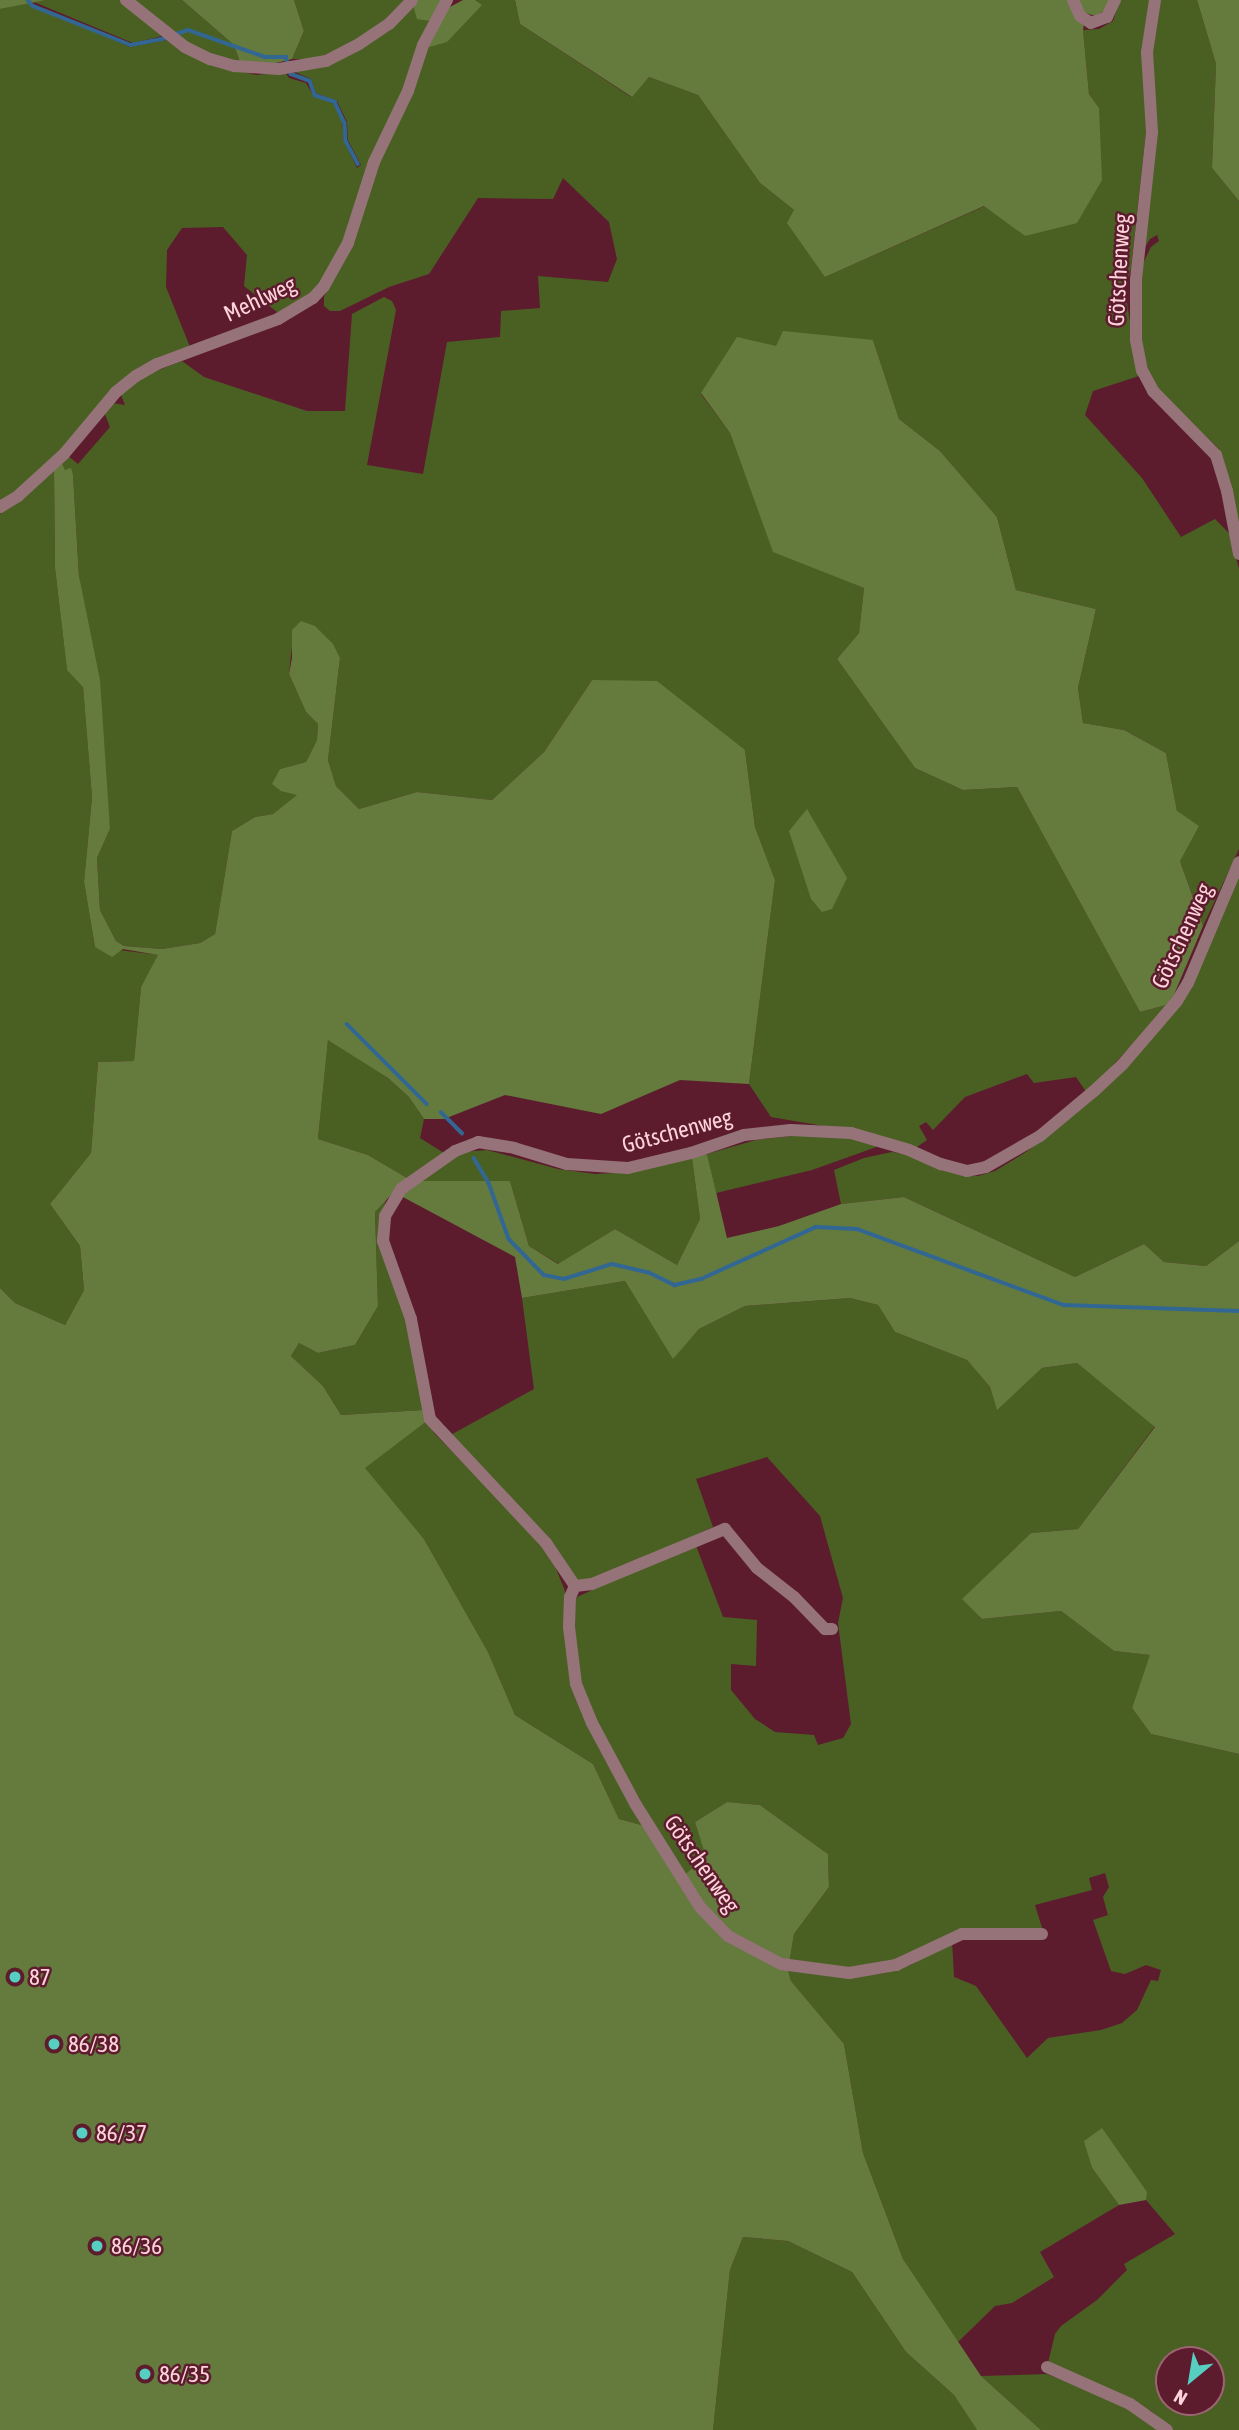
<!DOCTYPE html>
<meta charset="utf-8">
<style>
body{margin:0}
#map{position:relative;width:1239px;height:2430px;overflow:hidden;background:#5d1c2e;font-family:"Asap Condensed",sans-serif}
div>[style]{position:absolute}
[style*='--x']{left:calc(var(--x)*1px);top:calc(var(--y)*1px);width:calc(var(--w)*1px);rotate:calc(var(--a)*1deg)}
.green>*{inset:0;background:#4a6023}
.forest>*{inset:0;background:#647b3d}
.stream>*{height:3.5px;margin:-1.75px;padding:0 1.75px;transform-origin:1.75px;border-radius:1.75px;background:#326794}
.minor>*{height:12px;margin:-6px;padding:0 6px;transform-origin:6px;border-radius:6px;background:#957379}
.dots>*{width:19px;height:19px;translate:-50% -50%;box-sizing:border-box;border:4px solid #5d1c2e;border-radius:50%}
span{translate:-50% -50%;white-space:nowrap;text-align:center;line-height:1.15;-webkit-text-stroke:5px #5d1c2e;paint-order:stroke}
.street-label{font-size:23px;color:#fed3db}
.poi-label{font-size:23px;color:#fed3db}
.left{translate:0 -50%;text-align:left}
.north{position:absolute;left:1155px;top:2346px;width:70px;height:70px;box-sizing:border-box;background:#5d1c2e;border:2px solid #9d6573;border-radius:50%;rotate:210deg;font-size:19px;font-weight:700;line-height:28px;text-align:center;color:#fed3db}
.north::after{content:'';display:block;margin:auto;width:24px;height:32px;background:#57cec2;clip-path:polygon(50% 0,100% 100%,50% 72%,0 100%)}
</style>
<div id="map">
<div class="green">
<i style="clip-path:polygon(46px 0,121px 0,162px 36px,133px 43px,34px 2px)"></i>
<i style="clip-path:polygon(132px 0,182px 0,234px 45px,240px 62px,207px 54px,177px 39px)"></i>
<i style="clip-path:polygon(294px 0,408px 0,383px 24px,357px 41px,315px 59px,292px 59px,304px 31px)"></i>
<i style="clip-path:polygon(475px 0,515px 0,520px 24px,631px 97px,649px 77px,698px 95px,760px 183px,794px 210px,825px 277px,985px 206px,1025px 236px,1099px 108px,1089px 94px,1083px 30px,1099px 29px,1113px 21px,1120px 0,1151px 0,1147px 122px,1131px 268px,1125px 291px,1139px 376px,1093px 391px,1085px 415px,1142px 478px,1181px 537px,1215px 519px,1230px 534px,1239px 569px,1239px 849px,1203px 926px,1180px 861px,1177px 811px,1166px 753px,1124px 730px,1083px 723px,1078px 688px,1096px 609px,1016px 590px,997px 517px,940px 451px,899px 419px,873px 340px,776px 346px,701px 394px,730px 433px,773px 551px,864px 588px,859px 633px,837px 659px,915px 768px,963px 790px,1017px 787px,1140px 1012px,1170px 1004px,1087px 1093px,1076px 1077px,1034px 1083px,1027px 1074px,965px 1097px,933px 1130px,926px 1122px,919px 1126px,927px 1140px,914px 1149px,870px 1134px,771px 1117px,749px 1084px,775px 880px,755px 827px,745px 750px,592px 680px,544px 752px,492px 800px,417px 792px,359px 809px,336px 786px,328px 760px,340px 658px,292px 646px,289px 674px,306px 712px,318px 724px,317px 740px,306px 762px,280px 769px,298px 795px,273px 814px,255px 817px,232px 831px,215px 934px,200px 943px,162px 949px,124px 946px,116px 941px,100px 910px,97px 858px,110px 829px,79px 576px,73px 475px,65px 470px,62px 463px,68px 456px,78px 464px,110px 427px,104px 412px,112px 403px,125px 405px,121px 395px,143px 376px,182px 361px,204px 377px,307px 411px,345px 411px,352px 314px,384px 297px,392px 301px,396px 310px,367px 465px,423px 474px,447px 342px,500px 337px,501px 311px,540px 308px,538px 276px,608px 282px,617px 259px,609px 222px,563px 178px,553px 199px,478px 198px,429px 274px,389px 287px,340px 311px,330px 311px,324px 306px,324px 297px,426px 48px,481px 5px)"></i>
<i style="clip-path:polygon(1159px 0,1197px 0,1216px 64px,1212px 168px,1239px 201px,1239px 540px,1219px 449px,1157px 390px,1141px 352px,1139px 272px,1151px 247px,1159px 241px,1157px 235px,1150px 239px,1140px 255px,1151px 49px)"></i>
<i style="clip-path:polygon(28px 3px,130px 47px,166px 40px,210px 64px,256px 75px,285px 72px,289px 78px,306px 83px,313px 95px,334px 104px,342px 120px,344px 141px,357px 168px,361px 165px,348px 140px,347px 122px,337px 101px,316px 93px,311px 79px,295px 72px,326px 64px,413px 5px,430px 21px,343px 244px,326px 276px,309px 295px,286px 310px,277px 312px,244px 286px,247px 255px,223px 227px,182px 228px,167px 250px,166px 287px,190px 347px,142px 366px,63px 451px,0 504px,0 9px)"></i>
<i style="clip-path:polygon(54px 469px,55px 568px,67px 669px,83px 686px,92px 797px,84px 882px,95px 947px,159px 955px,141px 987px,134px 1061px,98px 1062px,91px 1153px,50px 1204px,80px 1246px,84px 1290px,65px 1325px,15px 1303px,0 1288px,0 514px)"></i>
<i style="clip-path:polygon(1239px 872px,1239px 1241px,1206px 1266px,1164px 1262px,1144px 1244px,1075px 1277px,904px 1197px,841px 1204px,834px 1170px,864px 1158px,892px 1152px,908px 1155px,958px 1174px,978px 1176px,995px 1171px,1026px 1152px,1079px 1110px,1177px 1008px)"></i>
<i style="clip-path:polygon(328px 1039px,388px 1078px,409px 1097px,424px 1119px,420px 1138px,444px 1153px,407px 1178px,368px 1155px,318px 1139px)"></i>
<i style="clip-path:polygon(810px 1134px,848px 1137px,882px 1145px,812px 1170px,716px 1193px,707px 1154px,756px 1140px)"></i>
<i style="clip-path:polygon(487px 1150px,558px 1169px,595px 1174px,632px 1172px,692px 1158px,700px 1219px,677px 1265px,615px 1229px,559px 1264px,529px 1246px,510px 1181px,417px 1181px,463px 1152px)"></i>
<i style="clip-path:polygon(386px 1200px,379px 1223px,405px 1315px,423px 1410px,341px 1415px,323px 1386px,291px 1356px,299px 1343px,318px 1353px,355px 1345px,378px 1306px,375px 1212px)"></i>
<i style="clip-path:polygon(evenodd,625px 1281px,673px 1358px,699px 1329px,745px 1306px,850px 1298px,878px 1305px,895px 1332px,967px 1360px,990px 1387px,997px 1409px,1042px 1368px,1077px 1363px,1155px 1426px,1078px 1529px,1031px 1533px,963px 1599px,982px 1619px,1061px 1611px,1114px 1651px,1151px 1655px,1132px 1708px,1151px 1734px,1239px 1754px,1239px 2430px,1172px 2430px,1151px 2411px,1048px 2363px,1055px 2334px,1061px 2326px,1097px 2300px,1127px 2270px,1124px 2264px,1175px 2234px,1146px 2200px,1146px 2192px,1102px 2129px,1085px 2141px,1092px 2168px,1119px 2205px,1040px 2252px,1054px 2277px,1012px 2303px,995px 2306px,958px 2342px,903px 2259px,863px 2153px,844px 2044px,791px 1981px,788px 1970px,852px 1977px,885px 1973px,911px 1965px,952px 1941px,954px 1977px,976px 1986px,1027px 2058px,1048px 2038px,1101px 2030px,1122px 2023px,1137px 2010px,1151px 1980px,1158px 1981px,1161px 1970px,1146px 1965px,1125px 1974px,1111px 1971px,1093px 1920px,1108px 1915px,1103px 1897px,1109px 1887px,1105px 1873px,1089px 1878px,1092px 1890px,1035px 1905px,1043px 1931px,973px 1929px,951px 1934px,895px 1963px,861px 1969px,789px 1964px,794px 1934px,829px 1887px,828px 1854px,760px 1805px,727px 1802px,695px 1822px,707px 1857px,683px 1876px,596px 1723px,584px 1694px,575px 1648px,573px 1603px,577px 1597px,695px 1543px,723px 1617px,757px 1620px,756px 1666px,731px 1664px,731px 1690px,755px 1719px,775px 1732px,814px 1735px,818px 1745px,843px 1738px,851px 1724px,838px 1623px,843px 1598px,820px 1516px,767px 1457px,696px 1479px,713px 1527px,593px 1581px,581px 1583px,575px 1579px,535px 1525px,447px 1437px,534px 1389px,522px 1298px,625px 1281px,1169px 2360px,1211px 2360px,1211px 2402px,1169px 2402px,1169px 2360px)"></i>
<i style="clip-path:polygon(427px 1421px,434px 1433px,532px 1533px,553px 1561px,565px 1591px,570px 1666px,645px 1826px,619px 1819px,593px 1764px,515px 1715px,488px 1652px,424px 1539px,364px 1468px)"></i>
<i style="clip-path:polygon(743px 2237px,788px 2241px,852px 2272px,906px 2352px,954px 2395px,977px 2430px,713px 2430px,730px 2270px)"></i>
<i style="clip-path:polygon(1047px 2374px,1110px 2399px,1163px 2430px,1041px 2430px,981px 2376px)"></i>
</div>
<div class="forest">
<i style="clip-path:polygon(0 0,46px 0,0 9px)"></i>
<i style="clip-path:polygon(182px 0,294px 0,304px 31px,292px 59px,272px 64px,240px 62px,234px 45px)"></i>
<i style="clip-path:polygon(418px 0,444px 0,430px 21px,417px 19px,413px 5px)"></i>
<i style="clip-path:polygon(463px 0,475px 0,482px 5px,447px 42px,426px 48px,448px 8px)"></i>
<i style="clip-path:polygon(515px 0,1109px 0,1104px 11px,1095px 16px,1086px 13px,1083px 30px,1089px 94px,1099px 108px,1102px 180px,1077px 223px,1025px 236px,984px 206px,825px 277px,787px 223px,794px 210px,760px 183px,698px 95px,649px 77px,632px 97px,520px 24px)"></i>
<i style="clip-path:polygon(1197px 0,1239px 0,1239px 201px,1212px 168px,1216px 64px)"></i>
<i style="clip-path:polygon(783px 331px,873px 340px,899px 419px,940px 451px,997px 517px,1016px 590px,1096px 609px,1078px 688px,1083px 723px,1124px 730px,1166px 753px,1177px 811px,1199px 826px,1180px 861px,1203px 926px,1170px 1004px,1140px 1012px,1017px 787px,963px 790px,915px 768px,837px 659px,859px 633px,864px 588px,773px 552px,730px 433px,701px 393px,737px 337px,776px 346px)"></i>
<i style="clip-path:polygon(62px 463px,65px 470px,71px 468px,73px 475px,79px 576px,100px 680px,110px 829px,97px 858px,100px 910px,116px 941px,124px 946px,162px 949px,200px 943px,215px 934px,232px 831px,255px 817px,273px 814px,297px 795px,281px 791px,272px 784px,280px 769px,306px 762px,317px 740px,318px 724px,306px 712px,289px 674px,292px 658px,292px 630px,301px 621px,315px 626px,333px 644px,340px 658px,328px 760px,336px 786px,359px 809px,417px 792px,492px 800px,544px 752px,592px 680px,657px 681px,745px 750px,755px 827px,775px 880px,749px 1084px,680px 1080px,601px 1114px,505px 1095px,444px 1119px,424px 1119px,409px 1097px,388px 1078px,328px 1040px,318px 1139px,368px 1155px,407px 1178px,375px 1212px,378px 1306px,355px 1345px,318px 1353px,299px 1343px,291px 1356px,323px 1386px,341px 1415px,423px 1410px,427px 1421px,365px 1468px,424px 1539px,488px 1652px,515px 1715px,593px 1764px,619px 1819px,645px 1826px,683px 1876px,706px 1857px,695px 1822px,727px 1802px,760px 1805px,828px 1854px,829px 1887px,794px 1934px,788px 1970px,791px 1981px,844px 2044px,863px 2153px,903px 2259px,981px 2376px,1041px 2430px,977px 2430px,954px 2395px,906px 2352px,852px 2272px,788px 2241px,743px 2237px,730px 2270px,713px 2430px,0 2430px,0 1288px,15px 1303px,65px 1325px,84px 1290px,80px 1246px,50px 1204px,91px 1153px,98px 1062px,134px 1061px,141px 987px,158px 955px,123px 949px,112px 957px,95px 947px,84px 882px,92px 797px,83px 687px,67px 670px,55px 568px,54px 469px)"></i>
<i style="clip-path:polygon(807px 809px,847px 878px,832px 909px,822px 912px,811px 899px,789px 831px)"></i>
<i style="clip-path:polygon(707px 1154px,727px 1238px,779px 1226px,841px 1204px,904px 1197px,1075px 1277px,1144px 1244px,1164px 1262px,1206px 1266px,1239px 1241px,1239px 1754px,1151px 1734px,1132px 1708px,1150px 1655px,1114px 1651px,1061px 1611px,982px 1619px,962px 1599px,1031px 1533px,1078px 1529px,1155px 1427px,1077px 1363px,1042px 1368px,997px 1410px,990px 1387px,967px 1360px,895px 1332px,878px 1305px,850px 1298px,745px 1306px,699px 1329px,673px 1359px,625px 1281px,522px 1298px,515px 1257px,401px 1196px,417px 1181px,510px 1181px,529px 1246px,558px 1264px,615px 1229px,677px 1265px,700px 1219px,692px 1158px)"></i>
<i style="clip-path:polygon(1102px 2128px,1147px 2192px,1146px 2200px,1119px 2205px,1092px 2168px,1084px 2141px)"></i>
</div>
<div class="stream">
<i style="--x:28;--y:0;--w:8;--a:50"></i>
<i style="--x:33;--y:6;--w:105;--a:21.7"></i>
<i style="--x:131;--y:45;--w:36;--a:-11"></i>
<i style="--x:176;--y:34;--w:13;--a:-18"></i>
<i style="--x:188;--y:30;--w:82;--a:19.3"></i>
<i style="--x:265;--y:57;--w:21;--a:0"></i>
<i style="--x:286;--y:57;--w:6;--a:72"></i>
<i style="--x:290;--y:70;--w:4;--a:76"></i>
<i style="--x:291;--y:74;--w:20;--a:20"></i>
<i style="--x:310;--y:81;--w:15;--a:70"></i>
<i style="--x:315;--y:95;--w:21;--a:19"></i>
<i style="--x:335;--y:102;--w:23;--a:65"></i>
<i style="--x:345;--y:123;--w:18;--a:87"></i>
<i style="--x:346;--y:141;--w:26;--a:62"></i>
<i style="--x:347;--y:1024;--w:113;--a:45"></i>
<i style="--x:441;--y:1112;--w:30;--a:45"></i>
<i style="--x:474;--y:1158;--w:29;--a:59"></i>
<i style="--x:489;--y:1183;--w:59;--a:70.3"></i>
<i style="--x:509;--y:1239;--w:50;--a:45.8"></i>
<i style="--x:544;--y:1275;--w:20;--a:11"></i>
<i style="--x:564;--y:1279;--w:50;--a:-17.4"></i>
<i style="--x:612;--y:1264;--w:37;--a:13"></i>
<i style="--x:648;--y:1272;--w:30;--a:26"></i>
<i style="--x:675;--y:1285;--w:27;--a:-13"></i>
<i style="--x:701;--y:1279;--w:126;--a:-24.3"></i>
<i style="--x:816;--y:1227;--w:41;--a:2.8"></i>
<i style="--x:857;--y:1229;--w:221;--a:20.2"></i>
<i style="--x:1064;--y:1305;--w:175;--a:2"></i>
</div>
<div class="minor">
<i style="--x:126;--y:0;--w:75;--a:38.5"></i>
<i style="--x:185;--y:47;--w:28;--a:26"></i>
<i style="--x:210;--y:59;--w:26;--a:16"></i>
<i style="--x:235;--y:66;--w:44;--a:3.9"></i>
<i style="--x:279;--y:69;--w:48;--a:-9.7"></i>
<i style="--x:326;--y:61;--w:37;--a:-27"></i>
<i style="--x:359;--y:44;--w:36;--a:-34"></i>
<i style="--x:389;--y:24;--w:33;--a:-46"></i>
<i style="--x:1073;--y:0;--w:17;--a:66"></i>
<i style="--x:1080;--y:16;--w:13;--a:32"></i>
<i style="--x:1091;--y:23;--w:17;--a:-21"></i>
<i style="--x:1107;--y:17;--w:19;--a:-65"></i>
<i style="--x:1155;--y:0;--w:53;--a:98.7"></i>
<i style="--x:1147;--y:52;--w:80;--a:86.4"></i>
<i style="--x:1152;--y:132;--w:148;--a:96.2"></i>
<i style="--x:1136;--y:279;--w:61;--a:90"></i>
<i style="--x:1136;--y:340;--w:31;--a:79"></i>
<i style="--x:1142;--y:370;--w:24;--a:62"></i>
<i style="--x:1153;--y:391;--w:90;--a:45.5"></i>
<i style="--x:1216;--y:455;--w:38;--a:73"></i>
<i style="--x:1227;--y:491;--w:64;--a:79.2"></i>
<i style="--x:0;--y:507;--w:21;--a:-31"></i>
<i style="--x:18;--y:496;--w:62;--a:-42.4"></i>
<i style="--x:64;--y:454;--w:81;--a:-50"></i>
<i style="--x:116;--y:392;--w:26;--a:-39"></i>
<i style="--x:136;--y:376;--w:24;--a:-30"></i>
<i style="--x:157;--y:364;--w:129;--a:-20.4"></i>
<i style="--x:278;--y:319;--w:41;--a:-31"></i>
<i style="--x:313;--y:298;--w:16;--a:-47"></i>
<i style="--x:324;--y:286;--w:49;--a:-60.8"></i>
<i style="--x:348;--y:243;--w:85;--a:-72.2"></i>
<i style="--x:374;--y:162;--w:79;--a:-64.4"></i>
<i style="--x:408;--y:91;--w:48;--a:-71.9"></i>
<i style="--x:423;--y:45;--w:51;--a:-61.9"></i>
<i style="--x:575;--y:1586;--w:52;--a:-124"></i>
<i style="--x:546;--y:1543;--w:170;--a:-133.1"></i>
<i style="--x:430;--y:1419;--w:102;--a:-100.8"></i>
<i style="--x:411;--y:1319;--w:83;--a:-109.7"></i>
<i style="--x:383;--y:1241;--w:25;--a:-85"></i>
<i style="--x:385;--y:1216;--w:31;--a:-59"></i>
<i style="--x:401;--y:1189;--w:66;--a:-35.1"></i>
<i style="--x:455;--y:1151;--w:25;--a:-21"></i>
<i style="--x:478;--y:1142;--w:36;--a:9"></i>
<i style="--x:514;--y:1148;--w:55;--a:16.8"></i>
<i style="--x:567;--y:1164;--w:61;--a:3.8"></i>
<i style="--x:628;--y:1168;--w:65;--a:-13.4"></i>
<i style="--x:691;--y:1153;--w:56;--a:-18.8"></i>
<i style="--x:744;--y:1135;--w:47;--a:-6.1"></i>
<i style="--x:791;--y:1130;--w:60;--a:2.9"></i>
<i style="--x:851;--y:1133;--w:60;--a:16.3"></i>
<i style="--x:909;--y:1150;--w:35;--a:24"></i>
<i style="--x:941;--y:1164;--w:27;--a:15"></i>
<i style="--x:967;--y:1171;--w:19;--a:-12"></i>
<i style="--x:986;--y:1167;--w:62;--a:-29.9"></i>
<i style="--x:1040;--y:1136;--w:70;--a:-39.8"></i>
<i style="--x:1094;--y:1091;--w:38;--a:-43"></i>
<i style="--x:1122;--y:1065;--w:84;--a:-49.3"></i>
<i style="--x:1177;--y:1001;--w:21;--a:-59"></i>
<i style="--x:1188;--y:983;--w:131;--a:-67.1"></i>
<i style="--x:575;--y:1586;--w:12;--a:114"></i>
<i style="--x:570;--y:1597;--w:30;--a:92"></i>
<i style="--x:569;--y:1627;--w:57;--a:83"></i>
<i style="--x:576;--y:1684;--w:42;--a:67.7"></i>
<i style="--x:592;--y:1723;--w:93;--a:61.8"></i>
<i style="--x:636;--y:1805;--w:120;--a:57.9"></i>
<i style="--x:700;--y:1907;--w:40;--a:46"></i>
<i style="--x:728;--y:1936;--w:60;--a:27.8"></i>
<i style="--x:781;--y:1964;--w:69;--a:7.5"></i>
<i style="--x:849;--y:1973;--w:48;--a:-9.7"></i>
<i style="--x:896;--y:1965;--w:73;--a:-25.2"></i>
<i style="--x:962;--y:1934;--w:80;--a:0"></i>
<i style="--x:575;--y:1586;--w:17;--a:-7"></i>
<i style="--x:592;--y:1584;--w:144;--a:-22.5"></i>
<i style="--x:725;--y:1529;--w:50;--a:50.6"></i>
<i style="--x:757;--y:1568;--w:47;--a:38.1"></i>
<i style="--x:794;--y:1597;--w:45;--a:45.9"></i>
<i style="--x:825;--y:1629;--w:7;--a:0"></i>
<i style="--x:1047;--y:2367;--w:91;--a:24"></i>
<i style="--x:1130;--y:2404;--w:45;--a:35.1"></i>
</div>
<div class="dots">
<i style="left:15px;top:1977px;background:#57cec2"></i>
<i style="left:54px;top:2044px;background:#57cec2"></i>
<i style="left:82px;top:2133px;background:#57cec2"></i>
<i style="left:97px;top:2246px;background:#57cec2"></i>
<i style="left:145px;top:2374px;background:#57cec2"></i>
</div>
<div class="street-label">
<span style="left:1119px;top:270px;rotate:-87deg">Götschenweg</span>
<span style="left:260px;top:299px;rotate:-25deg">Mehlweg</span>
<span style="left:1182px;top:936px;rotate:-65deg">Götschenweg</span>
<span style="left:677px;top:1131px;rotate:-15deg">Götschenweg</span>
<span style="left:702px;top:1864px;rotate:55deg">Götschenweg</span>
</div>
<div class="poi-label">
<span class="left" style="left:29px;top:1977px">87</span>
<span class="left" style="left:68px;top:2044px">86/38</span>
<span class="left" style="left:96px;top:2133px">86/37</span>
<span class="left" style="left:111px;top:2246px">86/36</span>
<span class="left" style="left:159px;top:2374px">86/35</span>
</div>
<div class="north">N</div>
</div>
